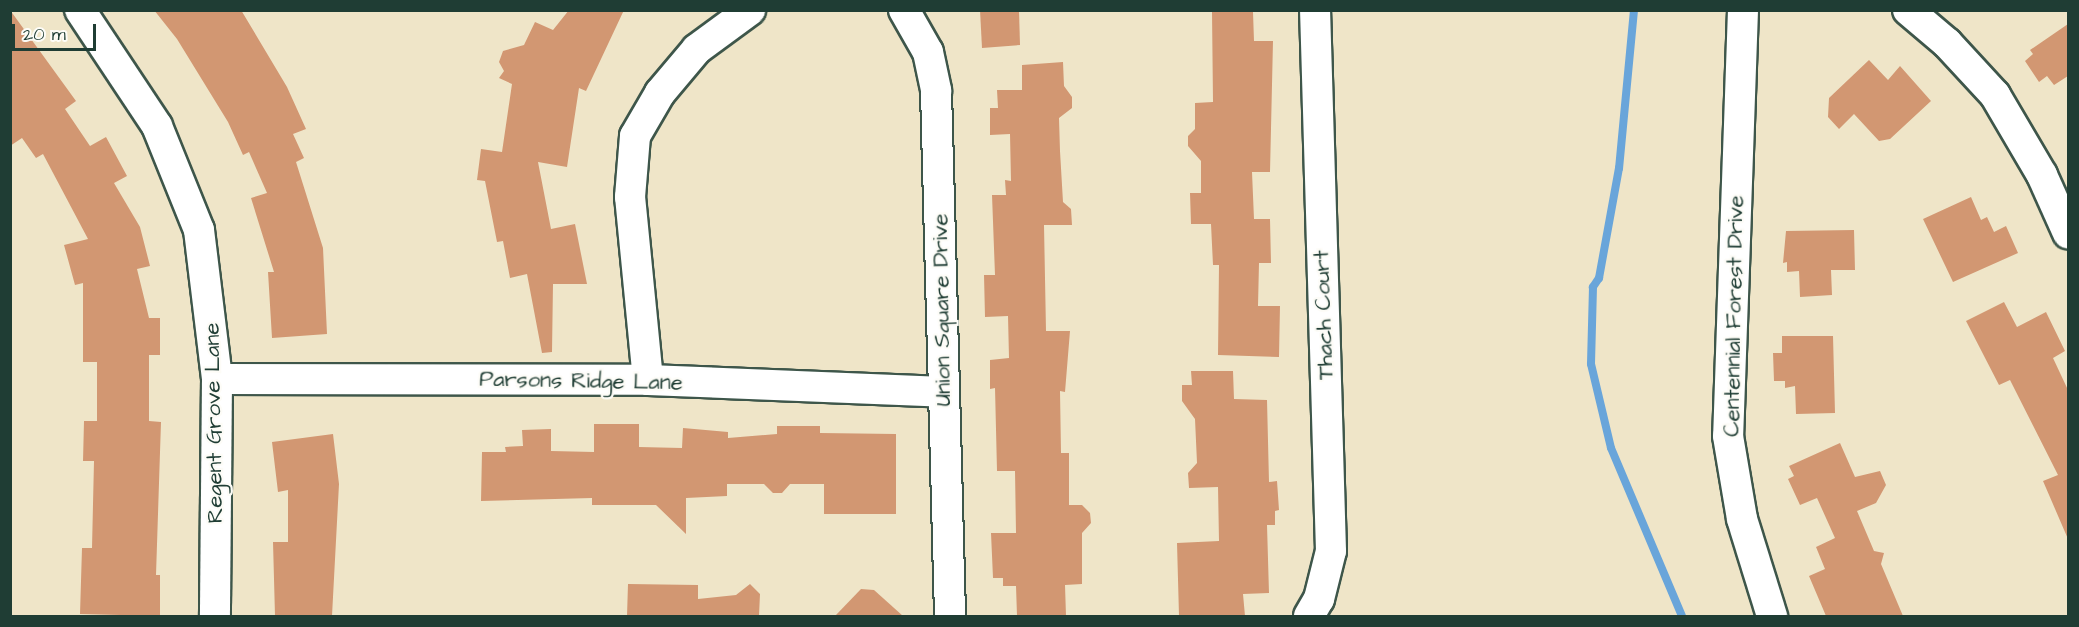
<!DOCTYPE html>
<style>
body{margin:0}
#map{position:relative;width:2079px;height:627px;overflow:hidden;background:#efe5c8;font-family:"Architects Daughter",sans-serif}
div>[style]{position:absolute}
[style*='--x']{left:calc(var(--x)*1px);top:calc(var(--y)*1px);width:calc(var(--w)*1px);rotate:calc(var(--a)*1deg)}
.stream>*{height:8px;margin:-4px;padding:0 4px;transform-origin:4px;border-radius:4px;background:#69a5da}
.building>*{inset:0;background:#d29772}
.roads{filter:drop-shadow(2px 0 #3e564a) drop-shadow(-2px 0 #3e564a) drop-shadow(0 2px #3e564a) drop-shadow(0 -2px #3e564a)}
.minor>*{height:30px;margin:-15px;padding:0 15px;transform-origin:15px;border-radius:15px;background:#fff}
span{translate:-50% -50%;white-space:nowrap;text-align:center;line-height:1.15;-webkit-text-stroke:4.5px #fdfcf7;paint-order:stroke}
.street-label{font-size:22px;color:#1f3d34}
.frame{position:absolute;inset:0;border:12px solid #1f3d34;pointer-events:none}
.scale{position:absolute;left:12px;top:24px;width:84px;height:27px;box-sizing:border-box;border:3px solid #1f3d34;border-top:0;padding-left:8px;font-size:18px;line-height:21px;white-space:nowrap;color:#1f3d34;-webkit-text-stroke:4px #fdfcf7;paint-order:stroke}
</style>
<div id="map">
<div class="stream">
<i style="--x:1634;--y:10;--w:159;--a:95.4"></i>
<i style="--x:1619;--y:168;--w:112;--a:100.3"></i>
<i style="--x:1599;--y:278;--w:11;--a:124"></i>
<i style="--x:1593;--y:287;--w:77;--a:91.5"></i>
<i style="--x:1591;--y:364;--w:86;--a:76.6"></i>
<i style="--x:1611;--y:448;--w:182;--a:67.1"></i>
</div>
<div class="building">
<i style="clip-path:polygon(10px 10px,76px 101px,65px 109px,90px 146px,106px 137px,127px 176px,114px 183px,140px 227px,150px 266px,137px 269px,149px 318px,160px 318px,160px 355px,149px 355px,149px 421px,161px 422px,156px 575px,160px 575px,160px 616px,80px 614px,82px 548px,92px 548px,94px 461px,83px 461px,84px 421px,97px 421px,97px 362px,83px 362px,83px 283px,75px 285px,64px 245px,88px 239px,43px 154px,36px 158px,22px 138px,10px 146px)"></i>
<i style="clip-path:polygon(154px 10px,241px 10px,287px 87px,306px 129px,293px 134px,304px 158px,296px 162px,323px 248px,327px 334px,272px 338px,268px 272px,274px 272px,251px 198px,267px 193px,249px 152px,243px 155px,228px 122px,177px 39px)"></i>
<i style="clip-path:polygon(569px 10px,624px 10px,586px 91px,579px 88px,567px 167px,538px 162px,551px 229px,575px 224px,587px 284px,553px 284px,552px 352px,542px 353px,527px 274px,510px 278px,503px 241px,497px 242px,485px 181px,477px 180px,481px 149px,502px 152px,512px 84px,499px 78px,504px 71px,499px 62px,503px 51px,524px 45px,535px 22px,553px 30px)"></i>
<i style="clip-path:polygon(980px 10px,1019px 10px,1020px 45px,982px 48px)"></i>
<i style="clip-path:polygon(1212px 12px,1253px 12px,1254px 41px,1273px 41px,1270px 172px,1252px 172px,1254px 219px,1270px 219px,1271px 263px,1259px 263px,1258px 306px,1280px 306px,1279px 357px,1218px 355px,1219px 265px,1213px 265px,1211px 224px,1191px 224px,1190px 193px,1201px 193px,1201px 161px,1188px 146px,1188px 136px,1195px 129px,1195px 103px,1213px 102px)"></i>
<i style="clip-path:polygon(2068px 24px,2068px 76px,2054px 85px,2047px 76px,2039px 82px,2025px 61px,2033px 54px,2030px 50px)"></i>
<i style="clip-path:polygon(1869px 60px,1888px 80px,1900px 66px,1931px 101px,1890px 139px,1879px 141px,1854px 114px,1839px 129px,1828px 117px,1829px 98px)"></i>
<i style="clip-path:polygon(1063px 62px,1064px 86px,1072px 97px,1072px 108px,1059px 118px,1060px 151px,1063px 202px,1071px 209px,1072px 225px,1044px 225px,1046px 331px,1070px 331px,1065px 392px,1060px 391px,1061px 453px,1069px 453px,1069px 505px,1082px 505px,1090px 513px,1091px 523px,1082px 533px,1082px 584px,1065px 585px,1066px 616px,1017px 616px,1016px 586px,1003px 586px,1003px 578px,993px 578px,991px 533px,1016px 533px,1015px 471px,997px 471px,995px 388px,990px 389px,990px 360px,1009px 358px,1008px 316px,985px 317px,984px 275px,995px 275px,992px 195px,1006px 195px,1005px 180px,1011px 181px,1010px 134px,990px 135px,990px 108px,998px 108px,997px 90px,1022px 90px,1022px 65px)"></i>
<i style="clip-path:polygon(1971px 197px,1981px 220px,1987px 217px,1994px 232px,2006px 226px,2018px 253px,1953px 282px,1923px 219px)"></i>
<i style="clip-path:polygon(1854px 230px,1855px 270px,1831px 270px,1832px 295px,1800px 297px,1799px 271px,1787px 272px,1787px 262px,1783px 263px,1786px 231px)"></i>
<i style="clip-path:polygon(2004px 302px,2017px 327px,2046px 312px,2065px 351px,2053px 358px,2068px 390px,2068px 539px,2043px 481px,2058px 475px,2010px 380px,1999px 385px,1966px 321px)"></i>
<i style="clip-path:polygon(1782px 336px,1833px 336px,1835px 413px,1796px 414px,1795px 386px,1785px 388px,1785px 381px,1774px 381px,1773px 353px,1782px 353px)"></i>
<i style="clip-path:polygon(1191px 371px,1233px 371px,1234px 399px,1267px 400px,1269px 482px,1277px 481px,1279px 510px,1275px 511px,1275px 525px,1267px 525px,1269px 593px,1243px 594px,1245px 616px,1179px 616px,1177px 543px,1219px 541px,1218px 487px,1189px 488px,1188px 473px,1197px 463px,1195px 419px,1182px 401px,1182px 385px,1192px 385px)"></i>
<i style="clip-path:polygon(594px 424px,639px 424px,639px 447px,682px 448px,683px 428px,728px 432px,728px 438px,777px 434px,777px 426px,820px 426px,820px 433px,896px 434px,896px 514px,824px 514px,824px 484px,790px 484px,782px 493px,773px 493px,764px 484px,727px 484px,727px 496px,686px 498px,686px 534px,656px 505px,592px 505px,592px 498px,481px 501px,482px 452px,506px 452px,505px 447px,523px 446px,522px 430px,551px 429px,551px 451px,594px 452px)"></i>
<i style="clip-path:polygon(333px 434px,339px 484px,332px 616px,275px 616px,273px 542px,288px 542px,288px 490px,278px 492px,272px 442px)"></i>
<i style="clip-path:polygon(1840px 443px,1855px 477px,1880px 471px,1886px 485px,1876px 503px,1857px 511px,1874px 551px,1884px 553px,1881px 564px,1903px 616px,1826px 616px,1809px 576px,1825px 569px,1816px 547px,1835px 538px,1817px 498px,1800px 505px,1788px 479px,1794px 476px,1789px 466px)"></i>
<i style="clip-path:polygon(628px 584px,698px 585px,698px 599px,736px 595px,750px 584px,760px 594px,759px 616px,627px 616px)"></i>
<i style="clip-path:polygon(861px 589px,874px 590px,903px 616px,835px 616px)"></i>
</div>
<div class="roads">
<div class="minor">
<i style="--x:80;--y:10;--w:139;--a:56.4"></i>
<i style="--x:157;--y:126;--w:112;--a:68"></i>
<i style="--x:199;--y:230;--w:150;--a:83.1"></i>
<i style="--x:217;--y:379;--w:237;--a:90.5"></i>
<i style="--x:904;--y:10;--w:48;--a:60.3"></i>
<i style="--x:928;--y:52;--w:40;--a:78"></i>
<i style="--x:936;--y:91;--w:525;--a:88.47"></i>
<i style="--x:1743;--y:10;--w:426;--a:92"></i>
<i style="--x:1728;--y:436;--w:84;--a:80.4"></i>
<i style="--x:1742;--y:519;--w:102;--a:72.8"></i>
<i style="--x:1908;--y:10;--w:51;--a:40.2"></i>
<i style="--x:1947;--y:43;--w:71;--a:47.3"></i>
<i style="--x:1995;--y:95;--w:93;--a:59.6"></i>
<i style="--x:2042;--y:175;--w:64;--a:65.9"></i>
<i style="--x:217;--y:379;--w:431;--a:0.1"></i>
<i style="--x:648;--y:380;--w:296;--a:2.3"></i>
<i style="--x:648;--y:380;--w:184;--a:-95.6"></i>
<i style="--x:630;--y:197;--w:61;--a:-85.3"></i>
<i style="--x:635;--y:136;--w:50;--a:-59.8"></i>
<i style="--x:660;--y:93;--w:57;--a:-49.9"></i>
<i style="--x:697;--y:49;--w:66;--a:-36.3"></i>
<i style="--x:1309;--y:616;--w:20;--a:-60"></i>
<i style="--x:1319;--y:599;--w:49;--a:-76"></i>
<i style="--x:1331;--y:551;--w:541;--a:-91.69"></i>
</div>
</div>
<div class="street-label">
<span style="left:942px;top:310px;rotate:-91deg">Union Square Drive</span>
<span style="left:1324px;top:315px;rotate:-92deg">Thach Court</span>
<span style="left:1734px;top:316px;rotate:-89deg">Centennial Forest Drive</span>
<span style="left:581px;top:381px;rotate:1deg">Parsons Ridge Lane</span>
<span style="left:214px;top:423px;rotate:-91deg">Regent Grove Lane</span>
</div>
<div class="frame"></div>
<div class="scale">20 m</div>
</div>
